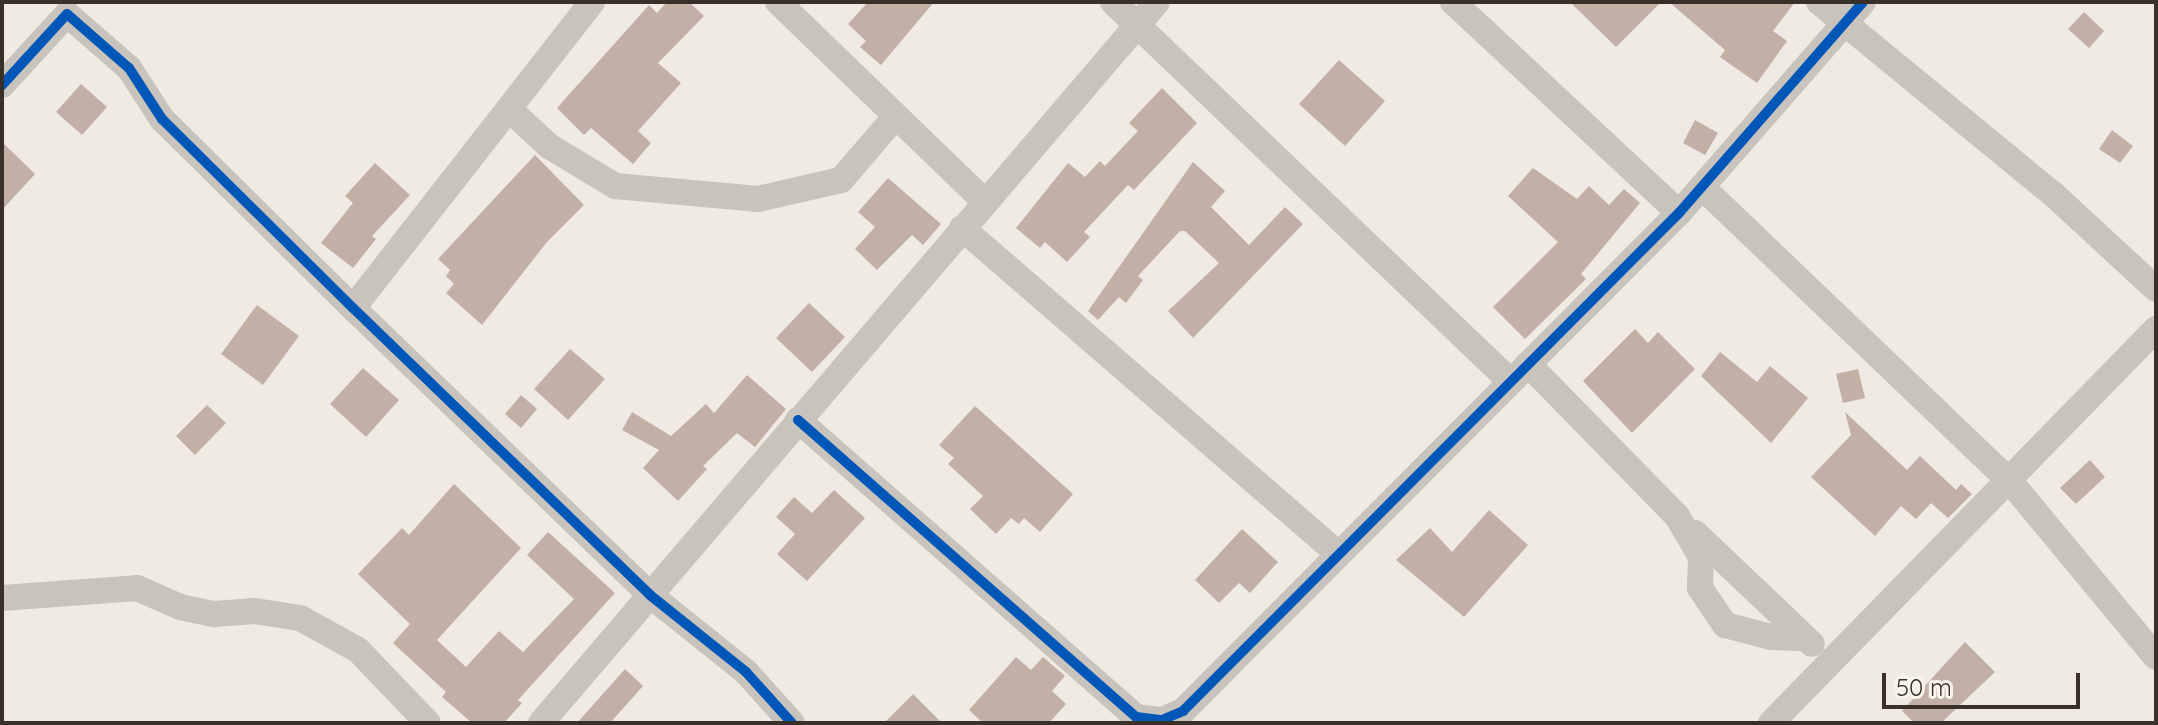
<!DOCTYPE html>
<style>
body{margin:0}
#map{position:relative;width:2158px;height:725px;overflow:hidden;background:#efeae4;font-family:Quicksand,sans-serif}
div>[style]{position:absolute}
[style*='--x']{left:calc(var(--x)*1px);top:calc(var(--y)*1px);width:calc(var(--w)*1px);rotate:calc(var(--a)*1deg)}
.building>*{inset:0;background:#c2b0a6}
.minor>*{height:26px;margin:-13px;padding:0 13px;transform-origin:13px;border-radius:13px;background:#c8c3bd}
.cycleway>*{height:10px;margin:-5px;padding:0 5px;transform-origin:5px;border-radius:5px;background:#0057b8}
span{translate:-50% -50%;white-space:nowrap;text-align:center;line-height:1.15;-webkit-text-stroke:6px #faf5ec;paint-order:stroke}
.frame{position:absolute;inset:0;border:4px solid #39302a;pointer-events:none}
.scale{position:absolute;left:1882px;top:673px;width:198px;height:36px;box-sizing:border-box;border:4px solid #39302a;border-top:0;padding-left:10px;font-size:24px;line-height:28px;white-space:nowrap;color:#39302a;-webkit-text-stroke:6px #faf5ec;paint-order:stroke}
</style>
<div id="map">
<div class="building">
<i style="clip-path:polygon(667px 2px,689px 2px,704px 16px,658px 63px,681px 83px,638px 131px,651px 143px,633px 164px,591px 128px,584px 135px,557px 108px,649px 5px,657px 13px)"></i>
<i style="clip-path:polygon(868px 2px,934px 2px,881px 65px,860px 47px,866px 41px,848px 24px)"></i>
<i style="clip-path:polygon(1570px 2px,1661px 2px,1616px 47px)"></i>
<i style="clip-path:polygon(1669px 2px,1795px 2px,1773px 31px,1787px 41px,1757px 83px,1720px 57px,1725px 50px)"></i>
<i style="clip-path:polygon(2084px 12px,2104px 31px,2089px 48px,2068px 29px)"></i>
<i style="clip-path:polygon(1339px 60px,1385px 101px,1345px 146px,1299px 104px)"></i>
<i style="clip-path:polygon(81px 84px,107px 107px,82px 135px,56px 112px)"></i>
<i style="clip-path:polygon(1162px 88px,1197px 123px,1134px 190px,1128px 185px,1084px 232px,1090px 237px,1067px 262px,1045px 242px,1040px 248px,1016px 228px,1068px 163px,1085px 177px,1100px 161px,1105px 166px,1138px 131px,1129px 123px)"></i>
<i style="clip-path:polygon(1695px 120px,1718px 133px,1705px 155px,1683px 143px)"></i>
<i style="clip-path:polygon(2112px 130px,2133px 146px,2120px 163px,2099px 149px)"></i>
<i style="clip-path:polygon(2px 142px,35px 174px,2px 210px)"></i>
<i style="clip-path:polygon(535px 155px,584px 205px,547px 242px,482px 325px,446px 293px,454px 284px,446px 276px,450px 270px,438px 259px)"></i>
<i style="clip-path:polygon(1193px 162px,1225px 191px,1211px 207px,1249px 245px,1285px 207px,1303px 224px,1193px 338px,1168px 311px,1219px 263px,1185px 231px,1180px 231px,1138px 276px,1143px 280px,1126px 303px,1119px 297px,1098px 320px,1088px 311px)"></i>
<i style="clip-path:polygon(375px 163px,410px 195px,372px 236px,376px 239px,353px 268px,321px 243px,353px 203px,345px 196px)"></i>
<i style="clip-path:polygon(1533px 168px,1577px 199px,1589px 186px,1609px 205px,1624px 189px,1640px 203px,1581px 274px,1586px 279px,1525px 339px,1493px 307px,1558px 242px,1508px 196px)"></i>
<i style="clip-path:polygon(888px 178px,941px 224px,923px 245px,912px 235px,877px 270px,855px 249px,875px 227px,858px 212px)"></i>
<i style="clip-path:polygon(809px 303px,845px 337px,812px 372px,776px 338px)"></i>
<i style="clip-path:polygon(257px 305px,299px 336px,263px 385px,221px 354px)"></i>
<i style="clip-path:polygon(1635px 329px,1648px 343px,1658px 332px,1695px 369px,1632px 433px,1583px 381px)"></i>
<i style="clip-path:polygon(570px 349px,605px 379px,568px 420px,534px 389px)"></i>
<i style="clip-path:polygon(1720px 352px,1757px 382px,1770px 366px,1808px 398px,1771px 443px,1701px 376px)"></i>
<i style="clip-path:polygon(363px 368px,399px 400px,366px 437px,330px 404px)"></i>
<i style="clip-path:polygon(1858px 369px,1865px 398px,1843px 403px,1836px 374px)"></i>
<i style="clip-path:polygon(747px 375px,786px 409px,755px 447px,737px 433px,703px 466px,707px 469px,678px 501px,643px 468px,659px 450px,622px 430px,632px 412px,671px 436px,706px 404px,714px 413px)"></i>
<i style="clip-path:polygon(521px 395px,537px 409px,521px 428px,505px 414px)"></i>
<i style="clip-path:polygon(207px 405px,226px 423px,195px 455px,176px 436px)"></i>
<i style="clip-path:polygon(975px 406px,1073px 494px,1040px 532px,1024px 518px,1019px 524px,1011px 518px,996px 534px,970px 509px,983px 496px,948px 464px,954px 458px,939px 445px)"></i>
<i style="clip-path:polygon(1845px 412px,1907px 470px,1920px 456px,1956px 490px,1961px 484px,1972px 494px,1948px 518px,1931px 503px,1916px 519px,1901px 506px,1875px 536px,1811px 477px,1851px 435px)"></i>
<i style="clip-path:polygon(2090px 460px,2105px 477px,2076px 504px,2060px 488px)"></i>
<i style="clip-path:polygon(454px 484px,521px 548px,437px 640px,466px 667px,499px 631px,523px 652px,574px 599px,527px 555px,548px 532px,615px 593px,518px 700px,522px 703px,504px 723px,472px 723px,442px 697px,446px 692px,393px 643px,410px 624px,358px 574px,402px 528px,409px 535px)"></i>
<i style="clip-path:polygon(834px 490px,865px 518px,807px 581px,777px 554px,795px 534px,776px 517px,794px 497px,812px 513px)"></i>
<i style="clip-path:polygon(1489px 510px,1528px 545px,1464px 617px,1396px 560px,1430px 528px,1452px 552px)"></i>
<i style="clip-path:polygon(1242px 529px,1278px 562px,1250px 593px,1239px 583px,1219px 603px,1195px 580px)"></i>
<i style="clip-path:polygon(1965px 642px,1995px 672px,1941px 723px,1914px 723px,1902px 711px)"></i>
<i style="clip-path:polygon(1016px 657px,1031px 670px,1043px 657px,1065px 676px,1052px 691px,1066px 704px,1049px 723px,983px 723px,969px 710px)"></i>
<i style="clip-path:polygon(625px 669px,643px 686px,610px 723px,577px 723px)"></i>
<i style="clip-path:polygon(913px 694px,942px 723px,884px 723px)"></i>
</div>
<div class="minor">
<i style="--x:778;--y:2;--w:286;--a:44"></i>
<i style="--x:1113;--y:2;--w:550;--a:43.67"></i>
<i style="--x:1453;--y:2;--w:309;--a:43"></i>
<i style="--x:1819;--y:2;--w:303;--a:39.4"></i>
<i style="--x:2053;--y:194;--w:140;--a:42.7"></i>
<i style="--x:2;--y:85;--w:96;--a:-47.5"></i>
<i style="--x:67;--y:14;--w:82;--a:41.1"></i>
<i style="--x:129;--y:68;--w:61;--a:57.1"></i>
<i style="--x:162;--y:119;--w:269;--a:44.7"></i>
<i style="--x:353;--y:308;--w:413;--a:44"></i>
<i style="--x:650;--y:595;--w:123;--a:38.7"></i>
<i style="--x:746;--y:672;--w:69;--a:48"></i>
<i style="--x:509;--y:109;--w:54;--a:42.8"></i>
<i style="--x:549;--y:146;--w:77;--a:31.2"></i>
<i style="--x:615;--y:186;--w:144;--a:5.2"></i>
<i style="--x:758;--y:199;--w:85;--a:-12.9"></i>
<i style="--x:841;--y:180;--w:84;--a:-49.3"></i>
<i style="--x:1703;--y:188;--w:422;--a:43.7"></i>
<i style="--x:2008;--y:479;--w:231;--a:50.3"></i>
<i style="--x:962;--y:228;--w:496;--a:40.9"></i>
<i style="--x:353;--y:308;--w:388;--a:-52"></i>
<i style="--x:1528;--y:364;--w:213;--a:45.6"></i>
<i style="--x:1677;--y:516;--w:48;--a:59.7"></i>
<i style="--x:1701;--y:557;--w:31;--a:92"></i>
<i style="--x:1700;--y:588;--w:45;--a:56"></i>
<i style="--x:1725;--y:625;--w:48;--a:14.6"></i>
<i style="--x:1771;--y:637;--w:33;--a:2"></i>
<i style="--x:798;--y:420;--w:450;--a:41.3"></i>
<i style="--x:1136;--y:717;--w:26;--a:7"></i>
<i style="--x:1162;--y:720;--w:23;--a:-23"></i>
<i style="--x:1183;--y:711;--w:703;--a:-45.12"></i>
<i style="--x:1679;--y:213;--w:280;--a:-48.9"></i>
<i style="--x:1695;--y:533;--w:161;--a:43.5"></i>
<i style="--x:2;--y:598;--w:135;--a:-4.2"></i>
<i style="--x:137;--y:588;--w:47;--a:23.8"></i>
<i style="--x:180;--y:607;--w:35;--a:12"></i>
<i style="--x:214;--y:614;--w:41;--a:-4.2"></i>
<i style="--x:255;--y:611;--w:46;--a:8.8"></i>
<i style="--x:300;--y:618;--w:66;--a:28.9"></i>
<i style="--x:358;--y:650;--w:101;--a:46.2"></i>
<i style="--x:541;--y:723;--w:948;--a:-49.49"></i>
<i style="--x:1771;--y:723;--w:551;--a:-45.66"></i>
</div>
<div class="cycleway">
<i style="--x:2;--y:85;--w:96;--a:-47.5"></i>
<i style="--x:67;--y:14;--w:82;--a:41.1"></i>
<i style="--x:129;--y:68;--w:61;--a:57.1"></i>
<i style="--x:162;--y:119;--w:269;--a:44.7"></i>
<i style="--x:353;--y:308;--w:413;--a:44"></i>
<i style="--x:650;--y:595;--w:123;--a:38.7"></i>
<i style="--x:746;--y:672;--w:69;--a:48"></i>
<i style="--x:798;--y:420;--w:450;--a:41.3"></i>
<i style="--x:1136;--y:717;--w:26;--a:7"></i>
<i style="--x:1162;--y:720;--w:23;--a:-23"></i>
<i style="--x:1183;--y:711;--w:703;--a:-45.12"></i>
<i style="--x:1679;--y:213;--w:280;--a:-48.9"></i>
</div>
<div class="frame"></div>
<div class="scale">50 m</div>
</div>
